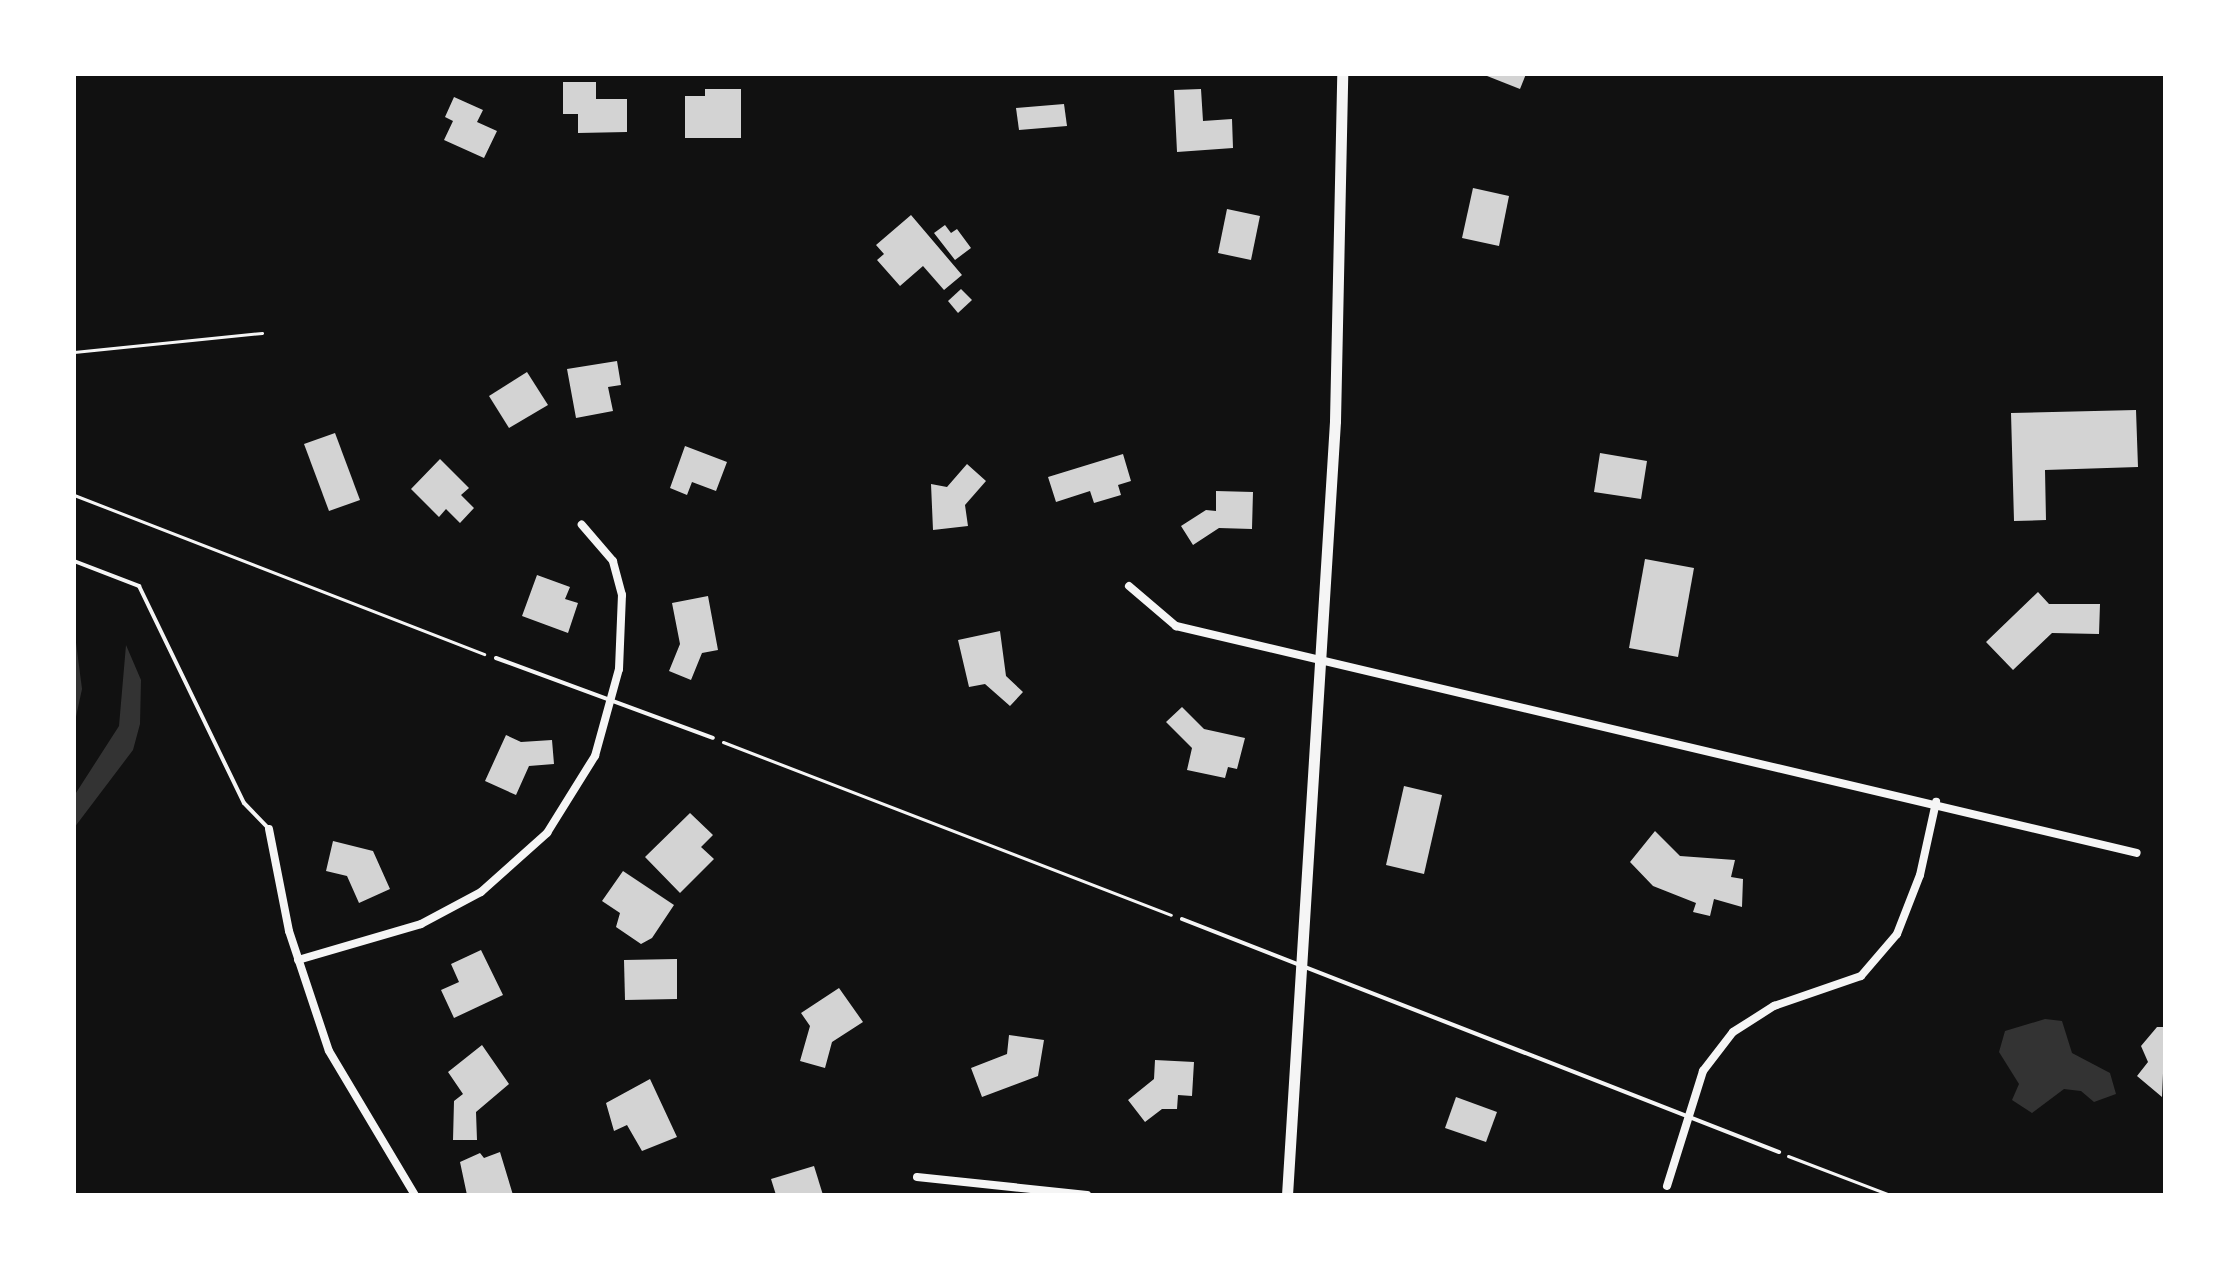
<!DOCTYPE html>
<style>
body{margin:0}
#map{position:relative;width:2239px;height:1269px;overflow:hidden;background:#111;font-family:Helvetica,sans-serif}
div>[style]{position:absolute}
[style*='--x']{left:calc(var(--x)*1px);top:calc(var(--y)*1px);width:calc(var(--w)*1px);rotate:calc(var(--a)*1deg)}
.water>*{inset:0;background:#333}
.building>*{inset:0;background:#d3d3d3}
.path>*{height:3px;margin:-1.5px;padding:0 1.5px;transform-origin:1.5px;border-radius:1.5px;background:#f5f5f5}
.service>*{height:4px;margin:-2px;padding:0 2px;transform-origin:2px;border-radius:2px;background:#f5f5f5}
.minor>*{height:8px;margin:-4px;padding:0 4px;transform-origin:4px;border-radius:4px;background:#f5f5f5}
.tertiary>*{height:11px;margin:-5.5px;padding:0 5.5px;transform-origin:5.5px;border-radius:5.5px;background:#f5f5f5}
span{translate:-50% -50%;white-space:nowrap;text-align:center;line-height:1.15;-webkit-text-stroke:8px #fff;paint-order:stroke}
.frame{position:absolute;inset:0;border:76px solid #fff;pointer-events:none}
</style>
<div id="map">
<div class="water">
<i style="clip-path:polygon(74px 627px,82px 689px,74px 726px)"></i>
<i style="clip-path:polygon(126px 645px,141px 680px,140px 724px,133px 750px,74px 828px,74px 796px,119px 726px)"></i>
<i style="clip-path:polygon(2045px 1019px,2062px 1021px,2072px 1053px,2110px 1073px,2116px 1094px,2094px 1102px,2081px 1091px,2064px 1089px,2032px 1113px,2012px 1100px,2019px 1084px,1999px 1052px,2005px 1031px)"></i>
</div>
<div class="building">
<i style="clip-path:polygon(1482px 74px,1526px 74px,1520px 89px)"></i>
<i style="clip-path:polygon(563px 82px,596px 82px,596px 99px,627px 99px,627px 132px,578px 133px,578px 114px,563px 114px)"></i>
<i style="clip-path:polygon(705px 89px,741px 89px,741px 138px,685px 138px,685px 96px,705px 96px)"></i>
<i style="clip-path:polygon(1201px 89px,1203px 121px,1232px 119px,1233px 148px,1177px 152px,1174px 90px)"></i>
<i style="clip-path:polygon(454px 97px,483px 110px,477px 122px,497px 131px,484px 158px,444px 140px,453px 121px,445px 117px)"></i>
<i style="clip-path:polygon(1064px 104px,1067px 126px,1019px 130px,1016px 108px)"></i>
<i style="clip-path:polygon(1473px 188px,1509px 196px,1499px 246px,1462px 238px)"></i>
<i style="clip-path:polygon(1227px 209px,1260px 216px,1251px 260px,1218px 253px)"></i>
<i style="clip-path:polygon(911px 215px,962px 275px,944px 290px,923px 266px,900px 286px,877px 260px,884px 254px,876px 245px)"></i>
<i style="clip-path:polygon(945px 225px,951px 233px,957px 229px,971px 248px,955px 260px,934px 233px)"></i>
<i style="clip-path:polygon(961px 289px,972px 300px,958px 313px,948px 301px)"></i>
<i style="clip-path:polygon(617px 361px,621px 385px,608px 387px,613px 411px,576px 418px,567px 369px)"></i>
<i style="clip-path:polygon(527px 372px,548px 405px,509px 428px,489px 396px)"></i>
<i style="clip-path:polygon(2136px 410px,2138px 467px,2045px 470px,2046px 520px,2014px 521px,2011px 413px)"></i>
<i style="clip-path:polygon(335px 433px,360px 500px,329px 511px,304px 444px)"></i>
<i style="clip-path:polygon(685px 446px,727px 462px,716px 491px,692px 482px,687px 495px,670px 488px)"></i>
<i style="clip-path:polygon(1600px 453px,1647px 461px,1641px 499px,1594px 492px)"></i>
<i style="clip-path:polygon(1123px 454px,1131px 481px,1118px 485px,1121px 495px,1094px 503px,1090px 491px,1056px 502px,1048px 477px)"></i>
<i style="clip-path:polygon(440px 459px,469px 488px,461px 495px,474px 508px,460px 523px,446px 509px,439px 517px,411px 489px)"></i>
<i style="clip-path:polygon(967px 464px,986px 481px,965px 505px,968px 526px,933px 530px,931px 484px,947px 487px)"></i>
<i style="clip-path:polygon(1216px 491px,1253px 492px,1252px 529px,1219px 528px,1193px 545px,1181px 526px,1206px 510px,1216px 511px)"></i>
<i style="clip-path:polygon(1645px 559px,1694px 568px,1678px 657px,1629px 648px)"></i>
<i style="clip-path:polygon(537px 575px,570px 587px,565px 599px,578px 603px,568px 633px,522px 616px)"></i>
<i style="clip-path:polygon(2038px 592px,2049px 604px,2100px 604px,2099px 634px,2052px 633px,2013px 670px,1986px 642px)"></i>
<i style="clip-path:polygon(708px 596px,718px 650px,702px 653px,691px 680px,669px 671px,680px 644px,672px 603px)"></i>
<i style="clip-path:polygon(1000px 631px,1006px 676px,1023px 692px,1010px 706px,985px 684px,969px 687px,958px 640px)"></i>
<i style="clip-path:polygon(1182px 707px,1204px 729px,1245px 738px,1237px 769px,1228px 767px,1225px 778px,1187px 770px,1192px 748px,1166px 722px)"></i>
<i style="clip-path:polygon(506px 735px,521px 742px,552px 740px,554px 764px,529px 766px,516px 795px,485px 781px)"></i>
<i style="clip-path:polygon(1404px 786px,1442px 795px,1424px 874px,1386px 865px)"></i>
<i style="clip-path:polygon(690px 813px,713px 835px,701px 847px,714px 859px,680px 893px,645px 857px)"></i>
<i style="clip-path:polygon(1655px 831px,1680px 856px,1735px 860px,1731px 877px,1743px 879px,1742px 907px,1714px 899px,1710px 916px,1693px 912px,1696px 903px,1653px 886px,1630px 862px)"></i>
<i style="clip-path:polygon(333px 841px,373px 851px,390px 889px,359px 903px,347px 876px,326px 871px)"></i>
<i style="clip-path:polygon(623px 871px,674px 905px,652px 938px,641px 944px,616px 927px,620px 913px,602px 901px)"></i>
<i style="clip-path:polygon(481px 950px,503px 995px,454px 1018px,441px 990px,459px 982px,451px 964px)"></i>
<i style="clip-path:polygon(677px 959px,677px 999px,625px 1000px,624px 960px)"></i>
<i style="clip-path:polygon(839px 988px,863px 1022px,832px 1042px,825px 1068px,800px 1061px,810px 1026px,801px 1013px)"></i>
<i style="clip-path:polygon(2157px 1027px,2165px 1027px,2162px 1097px,2137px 1076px,2148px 1062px,2141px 1046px)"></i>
<i style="clip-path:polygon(1009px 1035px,1044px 1040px,1038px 1076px,982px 1097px,971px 1068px,1007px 1054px)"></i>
<i style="clip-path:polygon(482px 1045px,509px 1084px,476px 1112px,477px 1140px,453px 1140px,454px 1101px,463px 1094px,448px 1072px)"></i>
<i style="clip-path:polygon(1155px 1060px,1194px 1062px,1192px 1096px,1178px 1095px,1177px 1109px,1162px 1109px,1145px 1122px,1128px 1100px,1154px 1079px)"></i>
<i style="clip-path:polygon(650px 1079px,677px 1137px,642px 1151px,627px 1125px,614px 1131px,606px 1103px)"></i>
<i style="clip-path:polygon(1456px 1097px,1497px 1112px,1486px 1142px,1445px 1128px)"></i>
<i style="clip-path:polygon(500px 1152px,513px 1195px,467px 1195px,460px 1162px,480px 1153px,484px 1158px)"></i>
<i style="clip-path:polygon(814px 1166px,823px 1195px,776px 1195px,771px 1179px)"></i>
</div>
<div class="path">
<i style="--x:74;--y:352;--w:189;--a:-5.8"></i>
<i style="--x:74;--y:495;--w:440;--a:21.2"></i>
<i style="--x:723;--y:742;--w:480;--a:21.1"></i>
<i style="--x:1788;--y:1156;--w:109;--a:20.9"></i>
</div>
<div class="service">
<i style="--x:74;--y:561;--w:70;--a:21"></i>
<i style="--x:139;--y:586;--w:241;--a:64.2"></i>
<i style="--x:244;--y:803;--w:36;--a:46"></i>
<i style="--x:496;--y:658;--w:231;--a:20.2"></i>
<i style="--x:1182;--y:919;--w:641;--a:21.32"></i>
</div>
<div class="minor">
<i style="--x:1129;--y:586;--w:62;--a:40.4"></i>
<i style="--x:1176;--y:626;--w:987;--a:13.29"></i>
<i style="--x:269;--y:829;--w:104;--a:78.9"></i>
<i style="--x:289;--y:931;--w:126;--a:71.6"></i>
<i style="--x:329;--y:1051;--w:168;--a:59.2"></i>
<i style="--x:298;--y:960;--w:128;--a:-16.3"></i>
<i style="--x:421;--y:924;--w:68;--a:-28.1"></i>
<i style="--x:481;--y:892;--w:89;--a:-41.8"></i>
<i style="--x:547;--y:833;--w:91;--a:-58.1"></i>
<i style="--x:595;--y:756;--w:90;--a:-74.6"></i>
<i style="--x:619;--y:669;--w:74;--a:-87.7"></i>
<i style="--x:622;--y:595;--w:35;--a:-105"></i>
<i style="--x:613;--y:561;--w:48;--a:-130.7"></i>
<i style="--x:917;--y:1177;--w:171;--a:6"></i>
<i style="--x:1667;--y:1186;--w:121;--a:-72.6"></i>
<i style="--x:1703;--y:1071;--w:49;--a:-52.4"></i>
<i style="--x:1733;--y:1032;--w:49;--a:-32.4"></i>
<i style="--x:1774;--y:1006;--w:92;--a:-19"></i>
<i style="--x:1861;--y:976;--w:55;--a:-49.4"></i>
<i style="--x:1897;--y:934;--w:63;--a:-68.7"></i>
<i style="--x:1920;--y:875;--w:75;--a:-77.6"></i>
</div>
<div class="tertiary">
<i style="--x:1287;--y:1195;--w:775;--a:-86.45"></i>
<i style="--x:1335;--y:421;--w:347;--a:-88.8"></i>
</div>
<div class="frame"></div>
</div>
